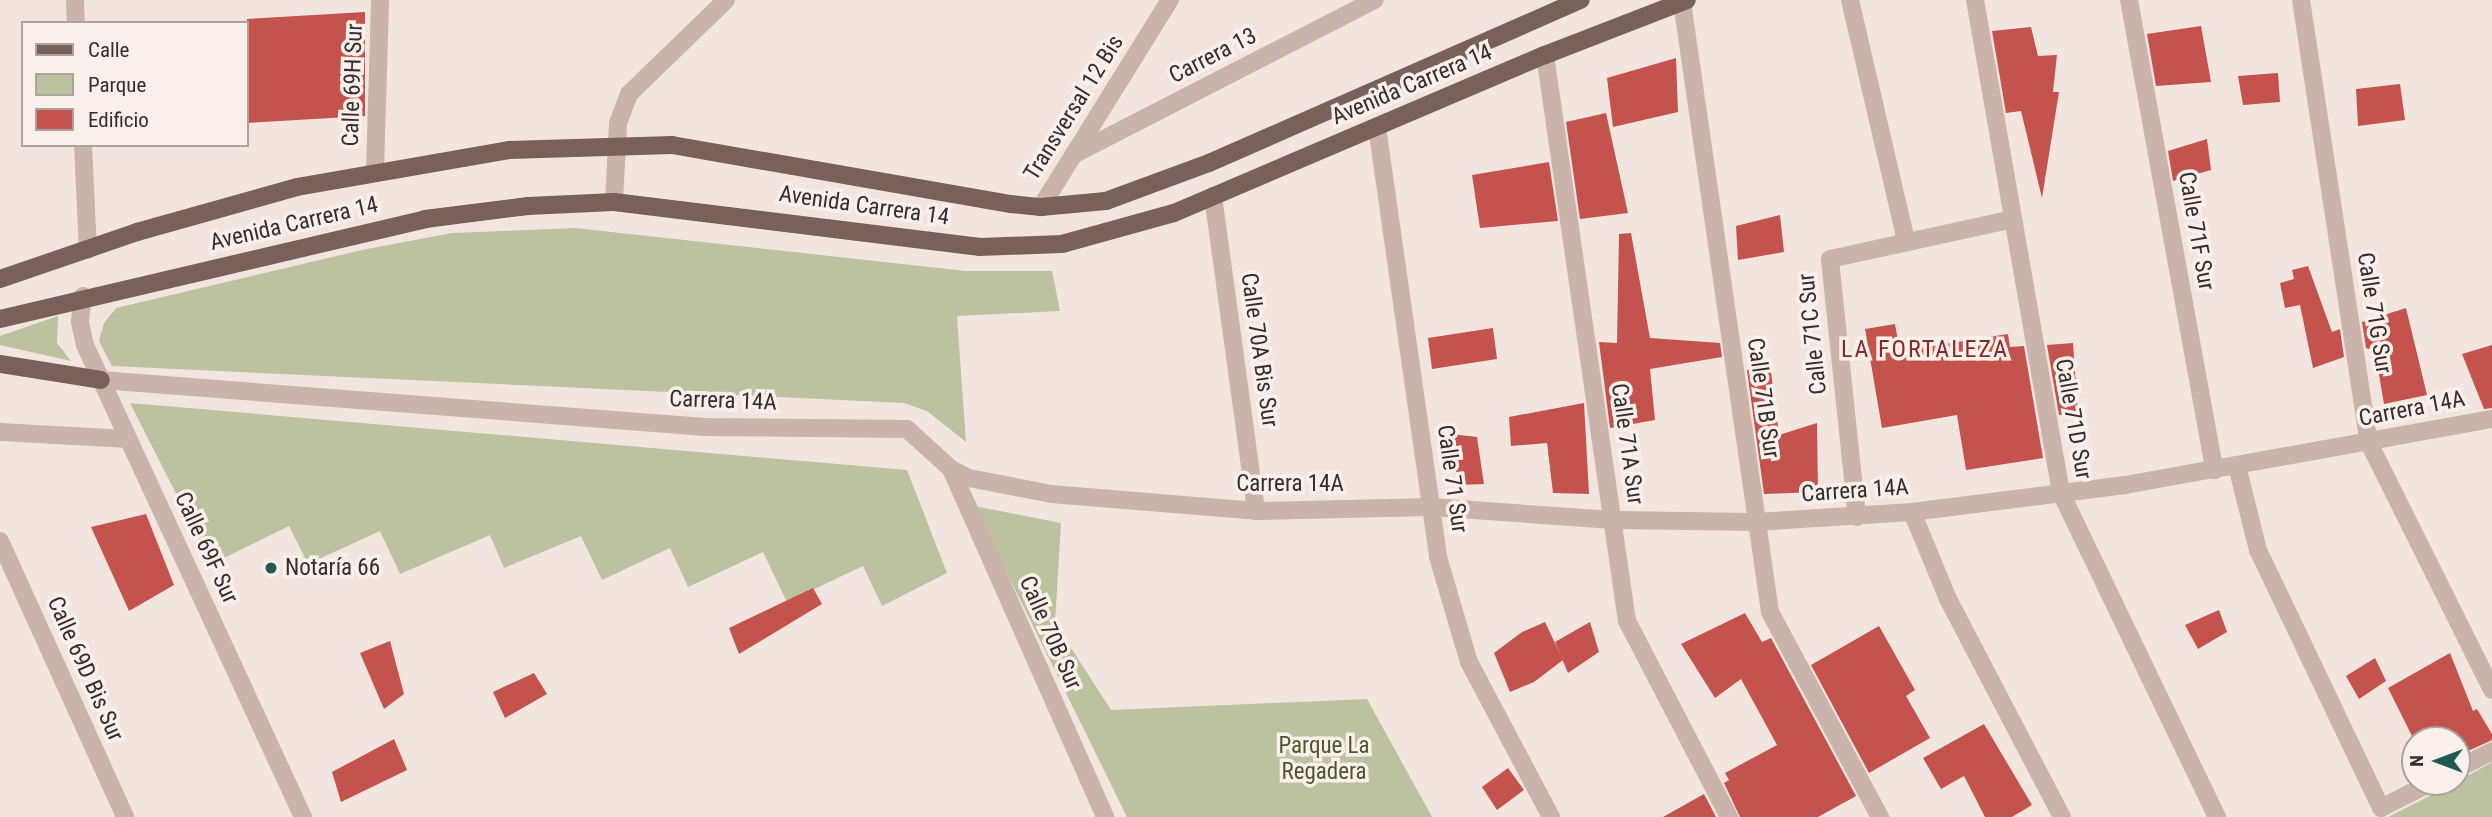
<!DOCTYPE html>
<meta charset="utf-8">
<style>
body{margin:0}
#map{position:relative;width:2492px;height:817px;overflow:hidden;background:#f2e5df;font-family:"Roboto Condensed",sans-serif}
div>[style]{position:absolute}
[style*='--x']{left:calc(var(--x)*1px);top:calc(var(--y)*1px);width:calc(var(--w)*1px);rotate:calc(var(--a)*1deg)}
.green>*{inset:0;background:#bcc19f}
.building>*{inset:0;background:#c3534c}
.minor>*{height:18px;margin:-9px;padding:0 9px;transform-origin:9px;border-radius:9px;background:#cab3ab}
.major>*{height:18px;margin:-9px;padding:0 9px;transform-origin:9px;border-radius:9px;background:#7a605b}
.dots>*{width:19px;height:19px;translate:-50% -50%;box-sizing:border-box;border:4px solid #faf0eb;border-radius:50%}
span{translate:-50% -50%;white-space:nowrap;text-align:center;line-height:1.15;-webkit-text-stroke:7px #faf0eb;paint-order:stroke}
.street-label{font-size:23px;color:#382c2a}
.poi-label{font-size:23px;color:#382c2a}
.left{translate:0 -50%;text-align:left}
.park-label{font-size:23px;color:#4f562e}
.neighbourhood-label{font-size:24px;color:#852925;letter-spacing:2px}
.legend{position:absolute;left:21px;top:21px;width:228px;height:126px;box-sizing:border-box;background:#faf0eb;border:2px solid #aca29e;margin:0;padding:9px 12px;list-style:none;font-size:21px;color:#382c2a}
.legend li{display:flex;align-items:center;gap:14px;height:35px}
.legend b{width:35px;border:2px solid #aca29e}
.north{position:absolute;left:2401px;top:726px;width:70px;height:70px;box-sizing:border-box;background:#faf0eb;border:2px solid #aca29e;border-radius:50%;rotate:270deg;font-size:19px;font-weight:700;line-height:28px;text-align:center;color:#382c2a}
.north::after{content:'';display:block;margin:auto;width:24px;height:32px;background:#205952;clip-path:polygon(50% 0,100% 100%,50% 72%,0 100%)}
</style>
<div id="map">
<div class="green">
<i style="clip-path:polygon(575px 228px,966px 271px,1052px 271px,1060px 311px,957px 316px,966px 442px,927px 411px,904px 403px,112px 366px,99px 341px,104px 323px,116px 308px,362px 250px,452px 233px)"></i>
<i style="clip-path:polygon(58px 316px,57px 343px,71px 361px,0 345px,0 336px)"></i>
<i style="clip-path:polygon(130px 403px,907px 470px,947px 573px,882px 606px,863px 566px,787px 602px,763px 552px,688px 587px,670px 548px,602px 580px,581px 536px,504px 568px,490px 535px,400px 574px,380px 531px,308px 564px,289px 526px,212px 564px)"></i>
<i style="clip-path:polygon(974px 506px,1061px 523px,1055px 623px,1111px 710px,1367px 699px,1432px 817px,1127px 817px)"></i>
<i style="clip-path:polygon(2492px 762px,2492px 817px,2388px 817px,2457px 782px)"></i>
</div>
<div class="building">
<i style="clip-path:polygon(365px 12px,365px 116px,247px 123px,247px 19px)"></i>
<i style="clip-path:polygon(2201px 26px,2211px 82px,2156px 86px,2147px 34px)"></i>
<i style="clip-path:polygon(2031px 27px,2038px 56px,2057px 55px,2053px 92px,2059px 92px,2042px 198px,2021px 111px,2006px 113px,1992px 31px)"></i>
<i style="clip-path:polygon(1676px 58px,1678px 112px,1613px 127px,1607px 78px)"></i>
<i style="clip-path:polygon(2278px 73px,2280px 102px,2243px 105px,2238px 76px)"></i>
<i style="clip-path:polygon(2400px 84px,2405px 120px,2358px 126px,2356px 89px)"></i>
<i style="clip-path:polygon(1606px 113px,1628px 213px,1580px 219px,1566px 122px)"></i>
<i style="clip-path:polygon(2207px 139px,2211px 170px,2173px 181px,2168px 151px)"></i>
<i style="clip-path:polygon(1549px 162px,1558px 221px,1480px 228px,1472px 175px)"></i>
<i style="clip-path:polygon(1780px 215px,1784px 252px,1738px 260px,1736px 226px)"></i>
<i style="clip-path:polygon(1631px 233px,1650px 338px,1720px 343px,1722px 357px,1650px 369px,1655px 420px,1610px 428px,1599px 342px,1617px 343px,1619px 234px)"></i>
<i style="clip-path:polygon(2308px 266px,2332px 332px,2340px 329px,2344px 357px,2313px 368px,2300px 305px,2285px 308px,2280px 283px,2294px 279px,2292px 270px)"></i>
<i style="clip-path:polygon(2406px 308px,2427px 395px,2384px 404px,2375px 351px,2366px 348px,2362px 322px)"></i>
<i style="clip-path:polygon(1895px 324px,1900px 351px,2008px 334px,2010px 347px,2024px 346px,2043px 458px,1966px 470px,1957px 415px,1882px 428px,1865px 329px)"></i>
<i style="clip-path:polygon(1493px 328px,1497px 359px,1432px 369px,1428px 338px)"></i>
<i style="clip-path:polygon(2073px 343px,2078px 415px,2059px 415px,2047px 345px)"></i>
<i style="clip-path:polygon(2492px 345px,2492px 408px,2484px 409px,2462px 354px)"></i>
<i style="clip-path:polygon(1770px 364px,1779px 435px,1817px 423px,1818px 492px,1764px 494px,1747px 370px)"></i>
<i style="clip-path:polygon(1584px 403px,1589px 494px,1553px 493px,1547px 443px,1511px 446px,1509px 417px)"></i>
<i style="clip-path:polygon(1451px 434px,1477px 437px,1484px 484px,1458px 485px)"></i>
<i style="clip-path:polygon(146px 514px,174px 585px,129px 611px,91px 527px)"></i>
<i style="clip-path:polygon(813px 588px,822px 604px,739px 654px,729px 628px)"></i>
<i style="clip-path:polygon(2219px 610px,2227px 632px,2198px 649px,2185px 625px)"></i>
<i style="clip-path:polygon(1745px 613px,1762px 642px,1771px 638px,1856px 796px,1818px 817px,1740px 817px,1724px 783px,1729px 780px,1725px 773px,1777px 745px,1741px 679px,1715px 698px,1681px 644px)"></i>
<i style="clip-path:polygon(1545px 622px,1563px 660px,1534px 682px,1510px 692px,1494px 653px,1522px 632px)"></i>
<i style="clip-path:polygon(1590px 622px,1599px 652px,1568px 673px,1555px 642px)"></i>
<i style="clip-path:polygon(1879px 626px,1915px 690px,1906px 696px,1930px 738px,1869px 773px,1811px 665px)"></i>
<i style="clip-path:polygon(390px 641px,404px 694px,384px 709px,360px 653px)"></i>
<i style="clip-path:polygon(2450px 653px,2473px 711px,2477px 709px,2492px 734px,2492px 740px,2457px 756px,2457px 740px,2414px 740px,2388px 688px)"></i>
<i style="clip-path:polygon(2375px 658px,2386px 681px,2359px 699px,2346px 676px)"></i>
<i style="clip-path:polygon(534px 673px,547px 694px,505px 718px,493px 692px)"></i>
<i style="clip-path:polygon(1984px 724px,2032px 805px,2012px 817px,1985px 817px,1964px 776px,1941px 789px,1923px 758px)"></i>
<i style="clip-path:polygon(394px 739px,407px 770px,341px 802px,332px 772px)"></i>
<i style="clip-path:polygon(1508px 768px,1524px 790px,1497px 810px,1482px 787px)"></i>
<i style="clip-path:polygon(1704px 794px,1716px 817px,1663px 817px)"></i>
</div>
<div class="minor">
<i style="--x:75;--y:0;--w:23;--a:88"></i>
<i style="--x:1850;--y:0;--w:246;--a:76.9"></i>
<i style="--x:1975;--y:0;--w:500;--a:80.1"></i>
<i style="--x:2061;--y:493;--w:360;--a:64.3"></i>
<i style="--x:2129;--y:0;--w:478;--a:79.7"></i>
<i style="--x:2301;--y:0;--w:448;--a:81.3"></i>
<i style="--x:2369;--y:443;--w:276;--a:63.5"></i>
<i style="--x:1682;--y:2;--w:616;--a:81.79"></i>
<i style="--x:1770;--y:612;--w:233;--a:61.8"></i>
<i style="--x:1545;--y:55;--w:572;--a:81.76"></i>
<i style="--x:1627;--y:621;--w:221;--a:62.5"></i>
<i style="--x:1377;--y:127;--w:434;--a:81.9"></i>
<i style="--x:1438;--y:557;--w:109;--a:73.6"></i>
<i style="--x:1469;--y:662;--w:175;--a:62.1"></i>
<i style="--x:83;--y:145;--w:105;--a:87.3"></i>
<i style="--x:1073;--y:155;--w:339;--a:-27.2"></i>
<i style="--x:375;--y:171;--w:171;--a:-88.3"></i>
<i style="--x:1213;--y:196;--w:318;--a:82.2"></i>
<i style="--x:614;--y:202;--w:79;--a:-87.1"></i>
<i style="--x:618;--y:123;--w:31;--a:-69"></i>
<i style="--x:629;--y:94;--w:135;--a:-44.1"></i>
<i style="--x:1041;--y:207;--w:244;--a:-58.1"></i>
<i style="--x:83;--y:296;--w:26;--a:97"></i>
<i style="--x:80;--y:322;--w:24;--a:78"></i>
<i style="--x:85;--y:345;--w:520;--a:65.21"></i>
<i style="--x:101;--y:380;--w:606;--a:4.45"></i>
<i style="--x:705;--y:427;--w:202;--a:0.6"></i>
<i style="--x:907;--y:429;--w:59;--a:42.3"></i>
<i style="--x:951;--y:469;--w:20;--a:27"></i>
<i style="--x:969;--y:478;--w:84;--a:11"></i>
<i style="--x:1051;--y:494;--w:206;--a:4.7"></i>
<i style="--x:1256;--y:511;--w:175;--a:-1.3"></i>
<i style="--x:1431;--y:507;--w:182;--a:4.1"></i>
<i style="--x:1613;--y:520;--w:143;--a:0.8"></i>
<i style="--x:1756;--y:522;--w:156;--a:-3.7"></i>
<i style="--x:1912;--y:512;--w:215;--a:-7.2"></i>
<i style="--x:2125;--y:485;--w:373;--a:-10.2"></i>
<i style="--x:0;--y:432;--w:128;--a:3.1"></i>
<i style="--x:2237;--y:466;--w:87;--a:76"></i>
<i style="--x:2258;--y:550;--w:286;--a:64.5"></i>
<i style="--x:2381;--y:808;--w:57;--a:-27"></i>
<i style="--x:951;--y:469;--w:381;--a:66.1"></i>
<i style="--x:1912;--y:512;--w:94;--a:67.5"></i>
<i style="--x:1948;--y:599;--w:246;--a:62.4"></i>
<i style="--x:1857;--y:517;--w:259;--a:-96"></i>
<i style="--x:1830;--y:259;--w:187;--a:-12.3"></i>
<i style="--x:0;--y:541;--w:303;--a:65.6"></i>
<i style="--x:2457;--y:769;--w:39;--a:-27"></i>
</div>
<div class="major">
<i style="--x:0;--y:279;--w:145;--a:-18.9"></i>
<i style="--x:137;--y:232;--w:166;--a:-15.7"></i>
<i style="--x:297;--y:187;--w:215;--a:-9.9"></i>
<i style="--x:509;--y:150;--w:163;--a:-1.8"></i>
<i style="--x:672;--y:145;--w:344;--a:9.9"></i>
<i style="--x:1011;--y:204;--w:30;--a:6"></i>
<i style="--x:1041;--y:207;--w:65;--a:-5.3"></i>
<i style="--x:1106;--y:201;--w:110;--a:-20.3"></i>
<i style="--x:1209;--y:163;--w:406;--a:-23.7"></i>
<i style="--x:0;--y:319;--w:437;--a:-13.2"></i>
<i style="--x:425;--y:219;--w:104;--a:-7.2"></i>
<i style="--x:528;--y:206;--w:86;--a:-2.7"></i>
<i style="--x:614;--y:202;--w:369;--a:7"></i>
<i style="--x:980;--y:247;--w:82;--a:-2.1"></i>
<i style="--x:1062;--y:244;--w:116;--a:-15.5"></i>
<i style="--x:1174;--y:213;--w:403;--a:-23.1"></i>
<i style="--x:1545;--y:55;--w:152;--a:-21.2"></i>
<i style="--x:0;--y:364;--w:102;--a:9"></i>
</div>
<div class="dots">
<i style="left:271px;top:568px;background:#205952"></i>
</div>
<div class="street-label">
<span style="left:1213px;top:56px;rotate:-27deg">Carrera 13</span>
<span style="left:353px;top:85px;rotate:-88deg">Calle 69H Sur</span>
<span style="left:1412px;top:85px;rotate:-23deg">Avenida Carrera 14</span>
<span style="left:1074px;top:108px;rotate:-58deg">Transversal 12 Bis</span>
<span style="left:864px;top:206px;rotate:8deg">Avenida Carrera 14</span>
<span style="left:294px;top:224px;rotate:-13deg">Avenida Carrera 14</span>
<span style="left:2196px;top:231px;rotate:80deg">Calle 71F Sur</span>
<span style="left:2374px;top:313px;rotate:81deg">Calle 71G Sur</span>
<span style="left:1813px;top:334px;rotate:-96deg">Calle 71C Sur</span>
<span style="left:1259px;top:350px;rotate:82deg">Calle 70A Bis Sur</span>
<span style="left:1763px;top:398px;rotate:82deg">Calle 71B Sur</span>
<span style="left:723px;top:401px;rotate:2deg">Carrera 14A</span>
<span style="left:2412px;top:409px;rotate:-11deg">Carrera 14A</span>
<span style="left:2073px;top:419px;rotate:80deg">Calle 71D Sur</span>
<span style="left:1627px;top:444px;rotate:82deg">Calle 71A Sur</span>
<span style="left:1452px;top:479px;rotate:82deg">Calle 71 Sur</span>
<span style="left:1290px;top:484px">Carrera 14A</span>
<span style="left:1855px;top:491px;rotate:-4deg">Carrera 14A</span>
<span style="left:206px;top:548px;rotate:65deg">Calle 69F Sur</span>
<span style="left:1050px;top:633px;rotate:66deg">Calle 70B Sur</span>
<span style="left:85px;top:669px;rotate:66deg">Calle 69D Bis Sur</span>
</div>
<div class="poi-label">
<span class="left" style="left:285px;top:568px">Notaría 66</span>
</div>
<div class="park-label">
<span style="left:1324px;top:759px">Parque La<br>Regadera</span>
</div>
<div class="neighbourhood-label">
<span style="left:1925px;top:350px">LA FORTALEZA</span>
</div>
<ul class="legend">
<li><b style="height:9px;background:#7a605b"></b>Calle</li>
<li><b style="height:19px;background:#bcc19f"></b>Parque</li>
<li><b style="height:19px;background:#c3534c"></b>Edificio</li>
</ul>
<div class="north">N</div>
</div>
